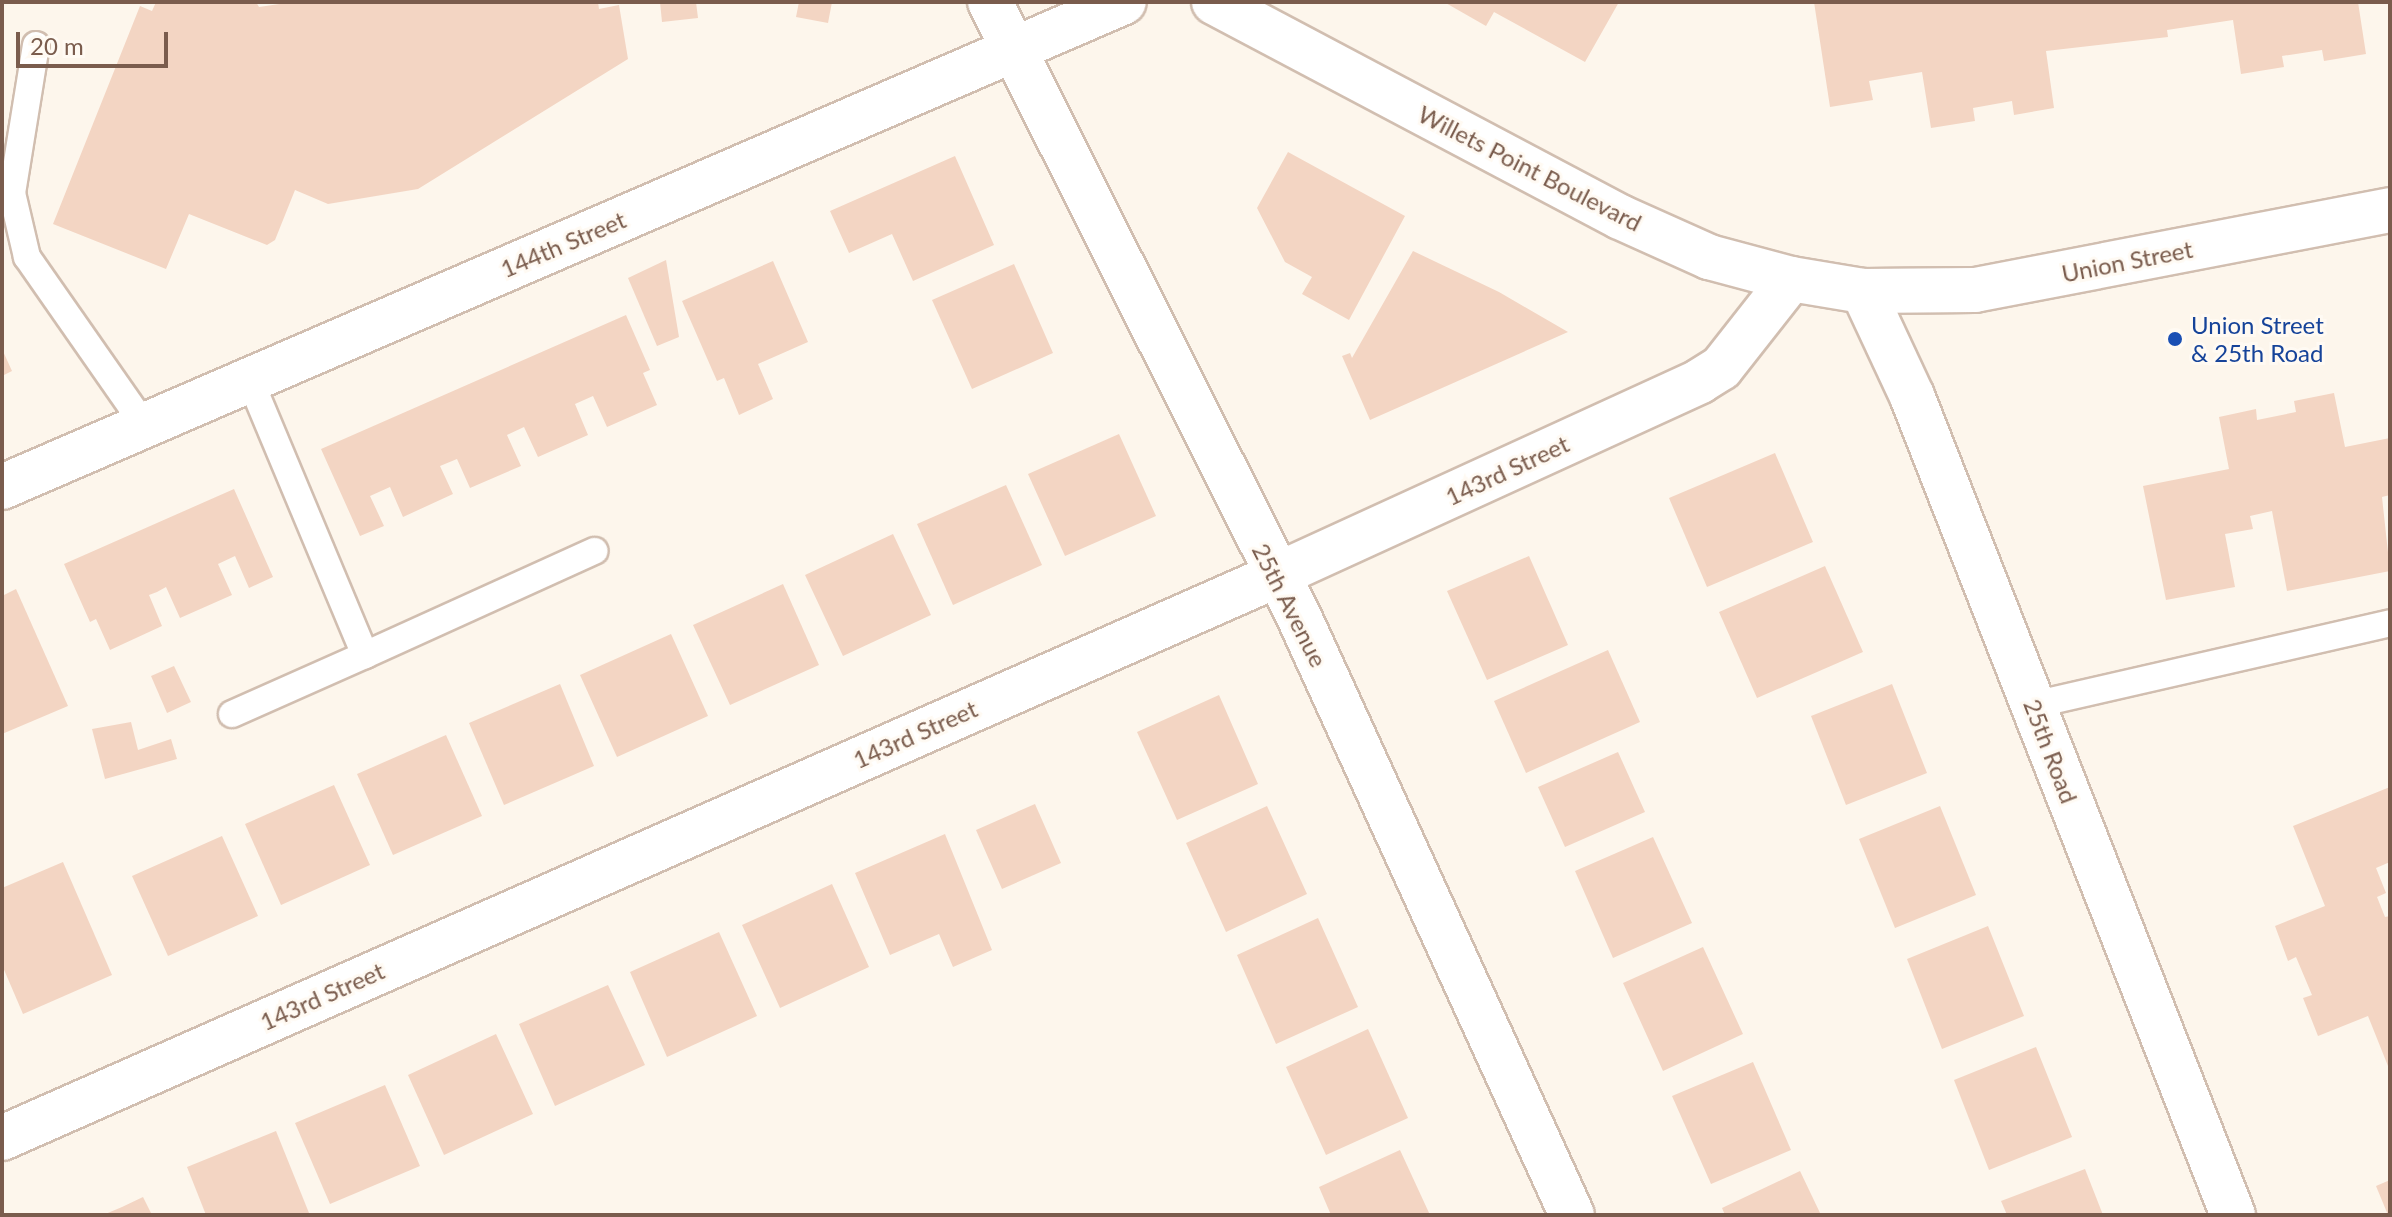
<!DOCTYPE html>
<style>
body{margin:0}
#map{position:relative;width:2392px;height:1217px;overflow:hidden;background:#fdf6ec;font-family:Lato,sans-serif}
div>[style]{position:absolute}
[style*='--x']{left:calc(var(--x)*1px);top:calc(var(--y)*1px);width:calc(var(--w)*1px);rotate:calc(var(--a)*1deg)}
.building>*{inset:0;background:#f3d5c3}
.roads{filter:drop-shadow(2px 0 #d1beb0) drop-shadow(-2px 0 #d1beb0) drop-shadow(0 2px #d1beb0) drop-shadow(0 -2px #d1beb0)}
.lane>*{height:26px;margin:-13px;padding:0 13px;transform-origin:13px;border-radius:13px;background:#fff}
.street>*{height:44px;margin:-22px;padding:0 22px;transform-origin:22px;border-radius:22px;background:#fff}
.secondary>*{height:44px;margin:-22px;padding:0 22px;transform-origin:22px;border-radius:22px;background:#fff}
.dots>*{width:22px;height:22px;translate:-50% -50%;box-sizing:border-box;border:4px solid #fffaf3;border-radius:50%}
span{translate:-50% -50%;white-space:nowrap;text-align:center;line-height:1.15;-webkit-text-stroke:6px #fffaf3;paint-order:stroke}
.street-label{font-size:24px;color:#7a5c4d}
.transit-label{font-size:24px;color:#164399}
.left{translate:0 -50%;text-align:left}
.frame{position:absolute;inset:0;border:4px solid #7a5c4d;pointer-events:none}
.scale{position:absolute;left:16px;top:32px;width:152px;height:36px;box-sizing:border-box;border:4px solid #7a5c4d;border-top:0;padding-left:10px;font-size:24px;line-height:28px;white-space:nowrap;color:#7a5c4d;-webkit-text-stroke:6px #fffaf3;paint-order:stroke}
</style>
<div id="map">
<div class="building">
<i style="clip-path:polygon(156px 2px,256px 2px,259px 7px,293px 2px,598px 2px,599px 9px,619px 5px,628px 59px,418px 189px,328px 204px,295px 190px,275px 240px,267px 245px,189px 214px,166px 269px,53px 224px,140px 6px,152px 11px)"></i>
<i style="clip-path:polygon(660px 2px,696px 2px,698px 18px,662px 22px)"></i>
<i style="clip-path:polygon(799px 2px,832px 2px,828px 23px,796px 17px)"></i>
<i style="clip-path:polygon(1444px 2px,1619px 2px,1585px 62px,1494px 12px,1486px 26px)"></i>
<i style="clip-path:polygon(1814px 2px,2358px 2px,2366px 54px,2324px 61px,2322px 50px,2282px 56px,2284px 67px,2241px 74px,2233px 20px,2167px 30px,2168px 37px,2046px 51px,2054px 108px,2014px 115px,2012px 101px,1973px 108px,1975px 121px,1931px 128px,1922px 72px,1869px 81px,1873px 100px,1830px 107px)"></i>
<i style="clip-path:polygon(1288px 152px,1405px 216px,1349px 320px,1302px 294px,1312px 277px,1285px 262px,1257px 208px)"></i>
<i style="clip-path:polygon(955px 156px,994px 245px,913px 281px,892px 234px,849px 253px,830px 211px)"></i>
<i style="clip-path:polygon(1413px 251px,1499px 292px,1568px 332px,1370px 420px,1342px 356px,1350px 353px,1352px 358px)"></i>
<i style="clip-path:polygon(666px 260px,679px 337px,657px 346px,628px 278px)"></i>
<i style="clip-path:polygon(773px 261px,808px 342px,758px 364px,773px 399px,739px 415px,724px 378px,717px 381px,682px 301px)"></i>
<i style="clip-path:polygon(1014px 264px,1053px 353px,972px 389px,932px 300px)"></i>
<i style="clip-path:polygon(626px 315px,650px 370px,643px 373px,657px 405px,607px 427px,593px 396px,575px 404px,588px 435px,538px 457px,524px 427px,507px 435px,521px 466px,470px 488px,457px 459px,440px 466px,453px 494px,403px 517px,390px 487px,370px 496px,384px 526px,360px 536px,321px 449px)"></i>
<i style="clip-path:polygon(2px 349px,12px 371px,2px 376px)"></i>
<i style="clip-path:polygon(2334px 393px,2345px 447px,2390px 438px,2390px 495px,2382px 497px,2390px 571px,2287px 591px,2272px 511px,2250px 516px,2253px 529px,2225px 534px,2235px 587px,2166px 600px,2143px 486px,2229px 469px,2219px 417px,2256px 409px,2257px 420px,2296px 412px,2294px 401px)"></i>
<i style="clip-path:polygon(1119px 434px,1156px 516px,1065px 556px,1028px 474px)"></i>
<i style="clip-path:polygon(1775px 453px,1813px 542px,1707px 587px,1669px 498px)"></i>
<i style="clip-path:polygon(1006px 485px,1042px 565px,953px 605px,917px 524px)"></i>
<i style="clip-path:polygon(234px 489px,273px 577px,249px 588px,235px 556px,218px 564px,232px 595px,180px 618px,166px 587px,157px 592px,149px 595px,162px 626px,110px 650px,96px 619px,90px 622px,64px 564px)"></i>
<i style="clip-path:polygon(893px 534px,931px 615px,843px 656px,805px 575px)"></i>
<i style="clip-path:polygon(1529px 556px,1568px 645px,1487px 680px,1447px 591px)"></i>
<i style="clip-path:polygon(1825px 566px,1863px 652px,1757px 698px,1719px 612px)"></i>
<i style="clip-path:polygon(783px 584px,819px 665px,730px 705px,693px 625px)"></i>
<i style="clip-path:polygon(16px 589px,68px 706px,2px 734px,2px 596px)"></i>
<i style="clip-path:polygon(671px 634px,708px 716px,617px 757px,580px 675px)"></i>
<i style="clip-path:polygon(1608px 650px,1640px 722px,1526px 773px,1494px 701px)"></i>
<i style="clip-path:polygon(174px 666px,191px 702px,167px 713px,151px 676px)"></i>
<i style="clip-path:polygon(560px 684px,594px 766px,504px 805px,469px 723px)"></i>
<i style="clip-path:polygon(1892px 684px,1927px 773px,1846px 805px,1811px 716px)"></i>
<i style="clip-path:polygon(1219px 695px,1258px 784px,1177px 820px,1137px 732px)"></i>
<i style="clip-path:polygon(131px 722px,138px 750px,171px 739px,177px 759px,105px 779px,92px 729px)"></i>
<i style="clip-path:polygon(446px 735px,482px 816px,393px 855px,357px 774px)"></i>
<i style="clip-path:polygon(1618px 752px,1645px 812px,1565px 847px,1538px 787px)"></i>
<i style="clip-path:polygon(334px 785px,370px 865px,281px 905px,245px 824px)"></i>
<i style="clip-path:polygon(2390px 787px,2390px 862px,2376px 868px,2386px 893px,2377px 897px,2385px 917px,2390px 916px,2390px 1071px,2368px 1016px,2318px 1036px,2303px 998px,2312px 995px,2296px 957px,2288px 961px,2275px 926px,2325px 906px,2293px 826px)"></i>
<i style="clip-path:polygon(1035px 804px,1061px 863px,1002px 889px,976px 830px)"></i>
<i style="clip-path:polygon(1267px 806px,1307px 894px,1226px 932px,1186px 843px)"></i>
<i style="clip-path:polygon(1940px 806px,1976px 895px,1895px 928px,1859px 839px)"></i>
<i style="clip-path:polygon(945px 834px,992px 950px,953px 967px,939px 934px,890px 955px,855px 873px)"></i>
<i style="clip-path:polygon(222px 836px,258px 916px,168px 956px,132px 876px)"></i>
<i style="clip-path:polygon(1653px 837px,1692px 923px,1613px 958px,1575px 871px)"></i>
<i style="clip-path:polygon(63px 862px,112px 975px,23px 1014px,2px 965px,2px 888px)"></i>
<i style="clip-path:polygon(832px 884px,869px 967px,780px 1008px,742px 925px)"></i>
<i style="clip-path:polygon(1318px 918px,1358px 1007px,1276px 1044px,1237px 955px)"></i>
<i style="clip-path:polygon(1988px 926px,2024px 1016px,1942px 1049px,1907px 959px)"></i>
<i style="clip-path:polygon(719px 932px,757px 1016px,667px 1057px,630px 972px)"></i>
<i style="clip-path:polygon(1703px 947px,1743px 1034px,1663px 1071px,1623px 983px)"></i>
<i style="clip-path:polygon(608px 985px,645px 1065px,555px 1106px,519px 1024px)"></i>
<i style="clip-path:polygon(1368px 1029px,1408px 1118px,1326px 1155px,1286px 1067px)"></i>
<i style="clip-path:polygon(496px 1034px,533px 1114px,444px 1155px,408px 1075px)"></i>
<i style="clip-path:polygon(2036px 1047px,2072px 1137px,1989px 1170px,1954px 1080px)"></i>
<i style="clip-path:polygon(1753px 1062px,1791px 1150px,1711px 1184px,1672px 1096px)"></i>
<i style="clip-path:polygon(385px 1085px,420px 1166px,330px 1204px,295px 1123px)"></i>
<i style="clip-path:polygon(276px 1131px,309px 1213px,206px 1215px,187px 1167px)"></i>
<i style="clip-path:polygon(1400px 1150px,1430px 1215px,1331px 1215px,1319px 1187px)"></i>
<i style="clip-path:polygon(2085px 1169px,2103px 1215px,2007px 1215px,2001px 1201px)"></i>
<i style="clip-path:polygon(1800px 1171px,1821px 1215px,1725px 1215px,1722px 1208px)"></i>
<i style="clip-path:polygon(2390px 1180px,2390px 1215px,2388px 1215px,2376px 1186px)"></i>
<i style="clip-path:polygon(143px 1197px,152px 1215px,103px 1215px,122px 1207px)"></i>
</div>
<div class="roads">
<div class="lane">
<i style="--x:36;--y:45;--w:150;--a:99.2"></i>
<i style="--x:12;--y:193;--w:66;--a:76.8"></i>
<i style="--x:27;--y:257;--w:205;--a:55.1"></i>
<i style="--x:250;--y:380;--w:298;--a:67.3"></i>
<i style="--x:365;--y:655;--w:252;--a:-24.4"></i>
<i style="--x:2033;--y:705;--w:366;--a:-12.9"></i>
<i style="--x:232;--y:714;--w:145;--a:-23.9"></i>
</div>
<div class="street">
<i style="--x:990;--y:2;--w:688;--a:63.32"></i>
<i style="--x:1299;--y:617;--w:657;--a:65.46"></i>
<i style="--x:1863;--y:291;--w:116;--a:65"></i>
<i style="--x:1912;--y:396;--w:880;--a:68.6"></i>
<i style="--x:2;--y:487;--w:1222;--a:-23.38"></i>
<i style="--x:2;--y:1138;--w:1394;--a:-23.82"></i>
<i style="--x:1277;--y:575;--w:465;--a:-24.6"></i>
<i style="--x:1700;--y:381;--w:25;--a:-32"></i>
<i style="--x:1721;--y:368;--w:113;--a:-51.8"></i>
</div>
<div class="secondary">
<i style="--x:1214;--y:2;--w:459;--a:27.9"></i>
<i style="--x:1620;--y:217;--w:98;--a:24.2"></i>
<i style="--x:1709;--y:257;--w:85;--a:15"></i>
<i style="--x:1791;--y:279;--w:73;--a:9.5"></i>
<i style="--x:1863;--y:291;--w:112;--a:-0.5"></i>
<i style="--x:1975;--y:290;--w:423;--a:-10.9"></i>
</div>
</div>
<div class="dots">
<i style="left:2175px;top:339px;background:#1a4fb4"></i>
</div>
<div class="street-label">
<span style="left:1530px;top:168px;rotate:27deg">Willets Point Boulevard</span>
<span style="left:563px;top:244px;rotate:-23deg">144th Street</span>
<span style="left:2127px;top:261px;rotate:-11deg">Union Street</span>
<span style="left:1507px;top:470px;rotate:-25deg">143rd Street</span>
<span style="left:1290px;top:605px;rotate:63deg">25th Avenue</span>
<span style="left:915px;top:734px;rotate:-24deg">143rd Street</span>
<span style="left:2051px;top:751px;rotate:69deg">25th Road</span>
<span style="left:322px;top:996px;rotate:-24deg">143rd Street</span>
</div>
<div class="transit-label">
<span class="left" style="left:2191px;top:339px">Union Street<br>&amp; 25th Road</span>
</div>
<div class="frame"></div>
<div class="scale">20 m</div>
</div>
